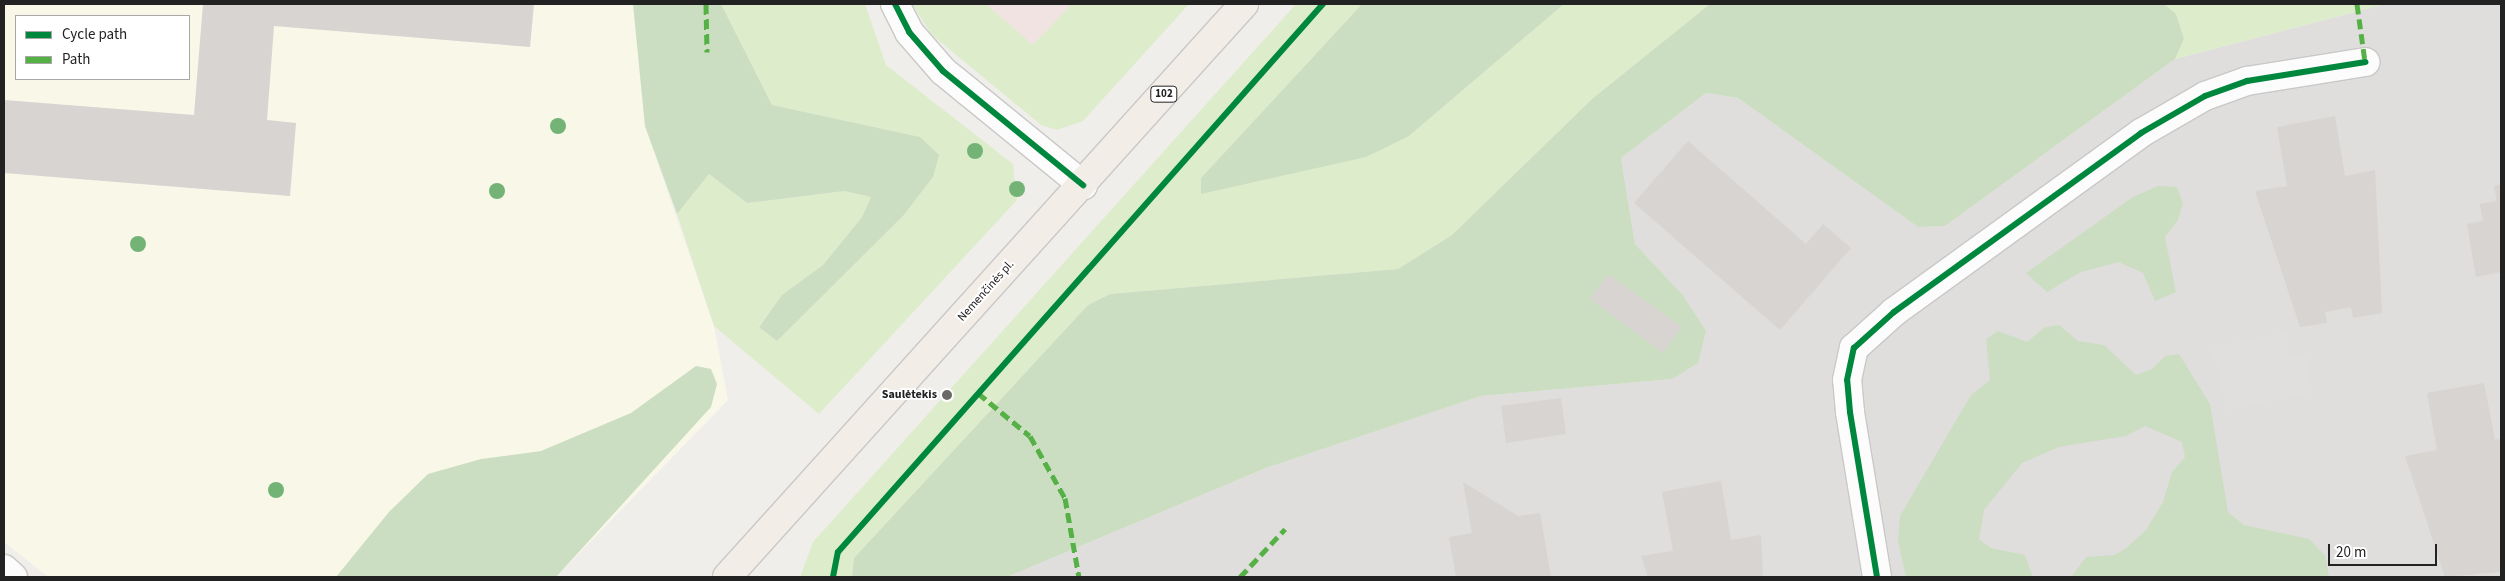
<!DOCTYPE html>
<meta charset="utf-8">
<style>
body{margin:0}
#map{position:relative;width:2505px;height:581px;overflow:hidden;background:#f0eeeb;font-family:"Source Sans 3",sans-serif}
div>[style]{position:absolute}
[style*='--x']{left:calc(var(--x)*1px);top:calc(var(--y)*1px);width:calc(var(--w)*1px);rotate:calc(var(--a)*1deg)}
.residential>*{inset:0;background:#dfdedc}
.commercial>*{inset:0;background:#f1e3e1}
.education>*{inset:0;background:#f8f7e8}
.grass>*{inset:0;background:#ddeccb}
.forest>*{inset:0;background:#cbdec1}
.parking>*{inset:0;background:#e0dfde}
.building>*{inset:0;background:#d7d4d2}
.roads{filter:drop-shadow(1px 0 #c9c8c7) drop-shadow(-1px 0 #c9c8c7) drop-shadow(0 1px #c9c8c7) drop-shadow(0 -1px #c9c8c7)}
.minor>*{height:28px;margin:-14px;padding:0 14px;transform-origin:14px;border-radius:14px;background:#fdfcfc}
.primary>*{height:28px;margin:-14px;padding:0 14px;transform-origin:14px;border-radius:14px;background:#f3ede7}
.quiet>*{height:5px;margin-top:-2.5px;transform-origin:0;background:repeating-linear-gradient(90deg,#55b145 0 10px,transparent 0 15px)}
.cycleway>*{height:6px;margin:-3px;padding:0 3px;transform-origin:3px;border-radius:3px;background:#00873e}
.trees>*{width:16px;height:16px;margin:-8px;border-radius:50%;background:#73b476}
.dots>*{width:14px;height:14px;translate:-50% -50%;box-sizing:border-box;border:2px solid #fff;border-radius:50%}
span{translate:-50% -50%;white-space:nowrap;text-align:center;line-height:1.15;-webkit-text-stroke:4px #fff;paint-order:stroke}
.shield-label span{padding:1px 4px;background:#fff;border:1px solid;border-radius:4px;-webkit-text-stroke-width:0}
.shield-label{font-size:11px;color:#222;font-weight:700}
.street-label{font-size:12px;color:#222}
.poi-label{font-size:12px;color:#222;font-weight:700}
.right{translate:-100% -50%;text-align:right}
.frame{position:absolute;inset:0;border:5px solid #222;pointer-events:none}
.legend{position:absolute;left:15px;top:15px;width:175px;height:65px;box-sizing:border-box;background:#fff;border:1px solid #a7a7a7;margin:0;padding:6px 9px;list-style:none;font-size:15px;color:#222}
.legend li{display:flex;align-items:center;gap:10px;height:25px}
.legend b{width:25px;border:1px solid #a7a7a7}
.scale{position:absolute;left:2328px;top:544px;width:109px;height:22px;box-sizing:border-box;border:2px solid #222;border-top:0;padding-left:6px;font-size:15px;line-height:18px;white-space:nowrap;color:#222;-webkit-text-stroke:4px #fff;paint-order:stroke}
</style>
<div id="map">
<div class="residential">
<i style="clip-path:polygon(2385px 4px,2501px 4px,2501px 577px,1007px 577px,1266px 468px,1481px 396px,1672px 379px,1682px 294px,1635px 244px,1621px 158px,1706px 93px,1738px 98px,1918px 227px,1945px 226px,2175px 59px)"></i>
</div>
<div class="commercial">
<i style="clip-path:polygon(986px 4px,1072px 4px,1033px 46px)"></i>
</div>
<div class="education">
<i style="clip-path:polygon(evenodd,4px 4px,633px 4px,645px 126px,714px 326px,728px 400px,556px 577px,48px 577px,4px 542px,4px 4px,16px 16px,189px 16px,189px 79px,16px 79px,16px 16px)"></i>
</div>
<div class="grass">
<i style="clip-path:polygon(721px 4px,865px 4px,886px 65px,1013px 164px,1017px 200px,819px 414px,714px 326px,677px 214px,709px 174px,747px 203px,844px 191px,871px 197px,862px 217px,823px 265px,782px 295px,759px 326px,777px 341px,903px 216px,933px 177px,920px 137px,772px 105px)"></i>
<i style="clip-path:polygon(912px 4px,986px 4px,1033px 45px,1072px 4px,1189px 4px,1083px 121px,1057px 130px,1041px 125px,932px 35px)"></i>
<i style="clip-path:polygon(1296px 4px,1362px 4px,1201px 178px,1409px 136px,1564px 4px,1710px 4px,1592px 99px,1452px 235px,1398px 269px,1110px 294px,1088px 305px,854px 558px,852px 577px,800px 577px,813px 542px)"></i>
<i style="clip-path:polygon(2164px 4px,2385px 4px,2175px 59px,2184px 39px,2176px 14px)"></i>
</div>
<div class="forest">
<i style="clip-path:polygon(633px 4px,721px 4px,772px 105px,920px 137px,939px 155px,933px 177px,903px 216px,777px 341px,759px 327px,782px 295px,823px 265px,862px 217px,871px 197px,844px 191px,747px 203px,709px 174px,677px 214px,645px 126px)"></i>
<i style="clip-path:polygon(1362px 4px,1564px 4px,1409px 136px,1366px 157px,1201px 194px,1201px 178px)"></i>
<i style="clip-path:polygon(1710px 4px,2164px 4px,2176px 14px,2184px 39px,2175px 59px,1945px 226px,1918px 227px,1738px 98px,1706px 93px,1621px 158px,1635px 244px,1682px 294px,1706px 331px,1698px 363px,1672px 379px,1481px 396px,1266px 468px,1007px 577px,852px 577px,854px 558px,1088px 305px,1110px 294px,1398px 269px,1452px 235px,1592px 99px)"></i>
<i style="clip-path:polygon(2158px 186px,2177px 187px,2183px 203px,2178px 220px,2165px 237px,2176px 292px,2155px 301px,2143px 273px,2119px 262px,2081px 272px,2047px 292px,2026px 273px,2133px 197px)"></i>
<i style="clip-path:polygon(2059px 325px,2078px 341px,2104px 345px,2136px 375px,2152px 369px,2165px 356px,2179px 354px,2210px 404px,2228px 512px,2244px 525px,2309px 539px,2325px 555px,2329px 577px,2071px 577px,2086px 557px,2114px 555px,2125px 549px,2146px 530px,2163px 502px,2172px 472px,2185px 457px,2182px 442px,2145px 426px,2126px 436px,2059px 447px,2022px 463px,1984px 510px,1979px 539px,1991px 548px,2025px 555px,2033px 577px,1906px 577px,1898px 541px,1900px 516px,1971px 395px,1990px 380px,1986px 339px,1998px 331px,2027px 342px,2045px 327px)"></i>
<i style="clip-path:polygon(696px 366px,711px 369px,717px 384px,711px 407px,556px 577px,336px 577px,389px 512px,428px 474px,481px 459px,541px 451px,631px 413px)"></i>
</div>
<div class="parking">
<i style="clip-path:polygon(2285px 332px,2290px 358px,2305px 355px,2313px 393px,2226px 410px,2213px 347px)"></i>
</div>
<div class="building">
<i style="clip-path:polygon(203px 4px,534px 4px,530px 47px,274px 26px,267px 120px,296px 123px,290px 196px,4px 173px,4px 100px,194px 115px)"></i>
<i style="clip-path:polygon(2335px 116px,2345px 176px,2375px 170px,2382px 313px,2353px 318px,2351px 307px,2325px 312px,2327px 323px,2300px 327px,2255px 191px,2287px 186px,2277px 127px)"></i>
<i style="clip-path:polygon(1688px 141px,1806px 244px,1823px 224px,1851px 248px,1780px 330px,1634px 203px)"></i>
<i style="clip-path:polygon(2501px 184px,2501px 272px,2476px 277px,2467px 224px,2483px 221px,2480px 204px,2497px 201px,2494px 186px)"></i>
<i style="clip-path:polygon(1608px 274px,1682px 327px,1663px 353px,1590px 299px)"></i>
<i style="clip-path:polygon(2484px 383px,2495px 440px,2501px 439px,2501px 572px,2445px 577px,2405px 456px,2437px 450px,2427px 393px)"></i>
<i style="clip-path:polygon(1561px 398px,1566px 434px,1506px 443px,1501px 406px)"></i>
<i style="clip-path:polygon(1721px 481px,1731px 540px,1761px 535px,1763px 577px,1648px 577px,1641px 556px,1673px 551px,1662px 492px)"></i>
<i style="clip-path:polygon(1463px 482px,1518px 516px,1540px 513px,1551px 577px,1456px 577px,1449px 537px,1472px 533px)"></i>
</div>
<div class="roads">
<div class="minor">
<i style="--x:895;--y:4;--w:31;--a:63"></i>
<i style="--x:909;--y:32;--w:52;--a:48.9"></i>
<i style="--x:943;--y:71;--w:181;--a:39.2"></i>
<i style="--x:4;--y:569;--w:12;--a:42"></i>
<i style="--x:1877;--y:577;--w:167;--a:-99.3"></i>
<i style="--x:1850;--y:412;--w:32;--a:-95"></i>
<i style="--x:1847;--y:380;--w:33;--a:-78"></i>
<i style="--x:1854;--y:348;--w:54;--a:-42"></i>
<i style="--x:1894;--y:312;--w:305;--a:-35.9"></i>
<i style="--x:2141;--y:133;--w:74;--a:-30"></i>
<i style="--x:2205;--y:96;--w:45;--a:-19.7"></i>
<i style="--x:2247;--y:81;--w:120;--a:-9.1"></i>
</div>
<div class="primary">
<i style="--x:727;--y:577;--w:772;--a:-47.94"></i>
</div>
</div>
<div class="quiet">
<i style="--x:706;--y:4;--w:48;--a:88.8"></i>
<i style="--x:2357;--y:4;--w:59;--a:82.1"></i>
<i style="--x:978;--y:393;--w:67;--a:39.6"></i>
<i style="--x:1030;--y:436;--w:71;--a:60.6"></i>
<i style="--x:1065;--y:498;--w:80;--a:80"></i>
<i style="--x:1240;--y:577;--w:66;--a:-46.8"></i>
</div>
<div class="cycleway">
<i style="--x:895;--y:4;--w:31;--a:63"></i>
<i style="--x:909;--y:32;--w:52;--a:48.9"></i>
<i style="--x:943;--y:71;--w:181;--a:39.2"></i>
<i style="--x:833;--y:577;--w:25;--a:-79"></i>
<i style="--x:838;--y:552;--w:732;--a:-48.49"></i>
<i style="--x:1877;--y:577;--w:167;--a:-99.3"></i>
<i style="--x:1850;--y:412;--w:32;--a:-95"></i>
<i style="--x:1847;--y:380;--w:33;--a:-78"></i>
<i style="--x:1854;--y:348;--w:54;--a:-42"></i>
<i style="--x:1894;--y:312;--w:305;--a:-35.9"></i>
<i style="--x:2141;--y:133;--w:74;--a:-30"></i>
<i style="--x:2205;--y:96;--w:45;--a:-19.7"></i>
<i style="--x:2247;--y:81;--w:120;--a:-9.1"></i>
</div>
<div class="trees">
<i style="left:558px;top:126px"></i>
<i style="left:975px;top:151px"></i>
<i style="left:1017px;top:189px"></i>
<i style="left:497px;top:191px"></i>
<i style="left:138px;top:244px"></i>
<i style="left:276px;top:490px"></i>
</div>
<div class="dots">
<i style="left:947px;top:395px;background:#6a6968"></i>
</div>
<div class="shield-label">
<span style="left:1164px;top:94px">102</span>
</div>
<div class="street-label">
<span style="left:986px;top:291px;rotate:-48deg">Nemenčinės pl.</span>
</div>
<div class="poi-label">
<span class="right" style="left:937px;top:395px">Saulėtekis</span>
</div>
<div class="frame"></div>
<ul class="legend">
<li><b style="height:6px;background:#00873e"></b>Cycle path</li>
<li><b style="height:6px;background:#55b145"></b>Path</li>
</ul>
<div class="scale">20 m</div>
</div>
